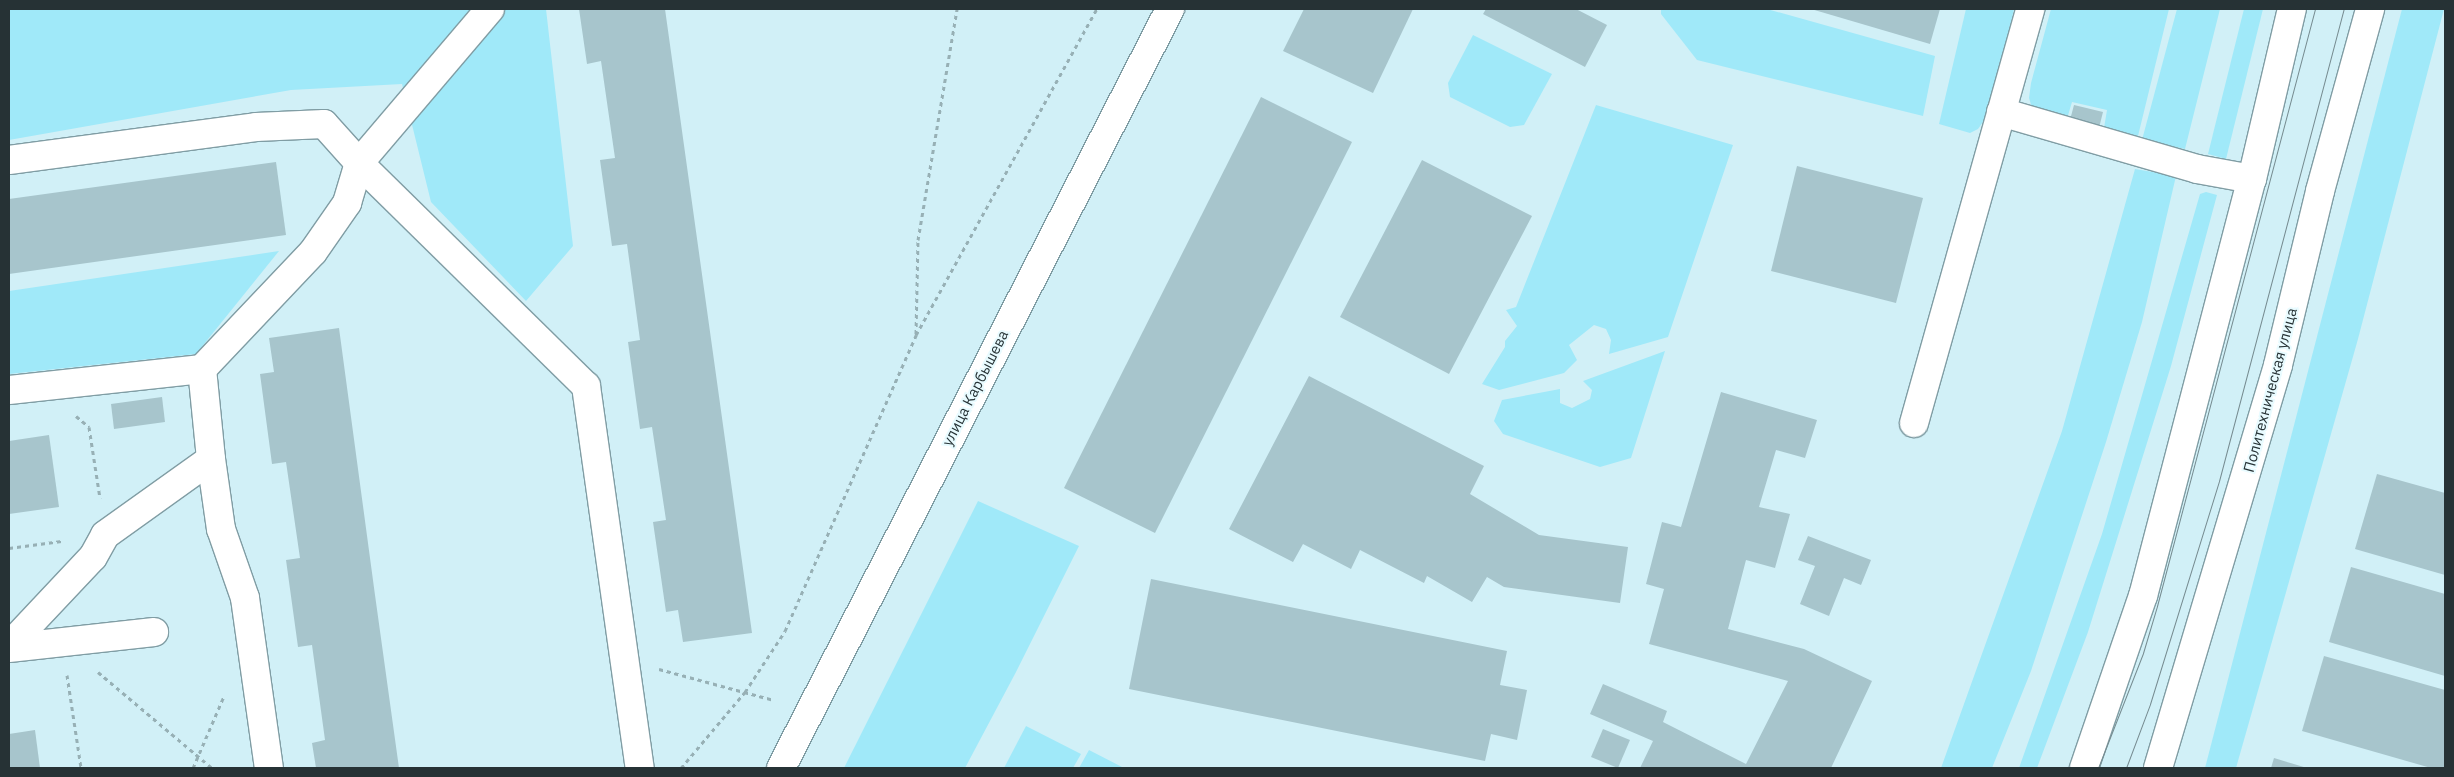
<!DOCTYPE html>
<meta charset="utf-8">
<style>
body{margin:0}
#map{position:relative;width:2454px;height:777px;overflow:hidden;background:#d1f0f7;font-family:"IBM Plex Sans",sans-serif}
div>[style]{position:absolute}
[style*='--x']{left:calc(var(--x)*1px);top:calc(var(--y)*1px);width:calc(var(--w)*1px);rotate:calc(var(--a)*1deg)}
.green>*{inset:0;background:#a0e9f9}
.building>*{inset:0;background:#a7c5cc}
.path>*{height:3px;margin-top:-1.5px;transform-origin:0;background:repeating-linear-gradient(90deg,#97b0b5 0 4px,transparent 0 8px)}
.roads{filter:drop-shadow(1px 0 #809da4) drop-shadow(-1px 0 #809da4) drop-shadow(0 1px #809da4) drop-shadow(0 -1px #809da4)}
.minor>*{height:28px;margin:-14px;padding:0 14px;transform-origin:14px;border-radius:14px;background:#fff}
.major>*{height:28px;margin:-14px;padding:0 14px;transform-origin:14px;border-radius:14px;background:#fff}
.tram>*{height:1px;margin:-0.5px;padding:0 0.5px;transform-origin:0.5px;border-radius:0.5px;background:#768b90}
span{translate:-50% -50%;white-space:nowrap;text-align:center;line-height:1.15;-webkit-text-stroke:4px #e8fbff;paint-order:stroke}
.street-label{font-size:15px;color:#263235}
.frame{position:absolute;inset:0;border:10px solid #263235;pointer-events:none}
</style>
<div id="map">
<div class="green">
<i style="clip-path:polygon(9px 9px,546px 9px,573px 246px,526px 301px,431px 202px,402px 84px,291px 90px,9px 140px)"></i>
<i style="clip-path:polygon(1661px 9px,1767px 9px,1935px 56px,1923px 116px,1697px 60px,1661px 14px)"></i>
<i style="clip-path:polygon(1966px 9px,2014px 9px,1990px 112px,1978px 129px,1970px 133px,1939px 124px)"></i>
<i style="clip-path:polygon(2051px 9px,2169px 9px,2138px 136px,2104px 128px,2107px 110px,2072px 102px,2066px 122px,2033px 111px,2029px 98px,2031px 83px)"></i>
<i style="clip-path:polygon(2177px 9px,2220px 9px,2185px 149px,2142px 140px)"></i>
<i style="clip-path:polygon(2244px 9px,2263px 9px,2226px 159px,2208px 154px)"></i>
<i style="clip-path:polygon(2402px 9px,2444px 9px,2358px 339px,2236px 768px,2205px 768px)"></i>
<i style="clip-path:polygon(1473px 35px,1552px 74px,1524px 125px,1510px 127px,1450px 97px,1448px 83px)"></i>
<i style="clip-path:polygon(1596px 105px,1733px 145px,1668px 337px,1609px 354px,1611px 340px,1606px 329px,1594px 325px,1569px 345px,1577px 360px,1564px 373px,1499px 390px,1482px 384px,1505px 347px,1505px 341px,1517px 326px,1506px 310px,1516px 307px)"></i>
<i style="clip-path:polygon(2135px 169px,2176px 176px,2142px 322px,2106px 442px,2031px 671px,1992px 768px,1941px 768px,2062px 431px)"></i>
<i style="clip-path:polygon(2206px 192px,2217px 195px,2171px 366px,2088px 632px,2037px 768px,2019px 768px,2102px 534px,2200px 194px)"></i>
<i style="clip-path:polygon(279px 251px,196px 354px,9px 374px,9px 291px)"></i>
<i style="clip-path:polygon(1665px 351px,1631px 458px,1600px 467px,1503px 434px,1494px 421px,1502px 400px,1560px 389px,1560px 403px,1572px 408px,1590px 399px,1592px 390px,1583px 381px)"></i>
<i style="clip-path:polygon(978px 501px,1079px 546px,1016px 672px,965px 768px,844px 768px)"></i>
<i style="clip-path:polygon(1026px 726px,1081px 754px,1073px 768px,1004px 768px)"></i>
<i style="clip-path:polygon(1089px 750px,1124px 768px,1125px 768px,1079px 768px)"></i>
</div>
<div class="building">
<i style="clip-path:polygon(579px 9px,665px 9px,752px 633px,683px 642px,678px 610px,666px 612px,653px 522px,666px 520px,652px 427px,640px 429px,628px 342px,640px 340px,627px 244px,612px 246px,600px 160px,615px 158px,601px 61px,587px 64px)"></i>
<i style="clip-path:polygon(1304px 9px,1413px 9px,1373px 93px,1283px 51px)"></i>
<i style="clip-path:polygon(1486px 9px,1576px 9px,1607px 25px,1585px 67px,1483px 14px)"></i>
<i style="clip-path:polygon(1811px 9px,1940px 9px,1930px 44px)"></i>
<i style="clip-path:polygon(1261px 97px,1352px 142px,1155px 533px,1064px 488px)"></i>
<i style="clip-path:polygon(2074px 105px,2103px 112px,2099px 128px,2070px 120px)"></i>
<i style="clip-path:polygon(1422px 160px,1532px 216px,1449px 374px,1340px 317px)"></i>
<i style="clip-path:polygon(276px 162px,286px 235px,9px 274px,9px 199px)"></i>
<i style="clip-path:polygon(1797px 166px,1923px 198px,1896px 303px,1771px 271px)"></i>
<i style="clip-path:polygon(339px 328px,375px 595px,399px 768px,316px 768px,312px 743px,325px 740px,312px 645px,298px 647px,286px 560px,300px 558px,286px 462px,272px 464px,260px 374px,274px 372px,269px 338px)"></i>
<i style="clip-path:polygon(1309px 376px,1484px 466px,1470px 494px,1539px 535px,1628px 547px,1620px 603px,1504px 587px,1487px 577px,1472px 602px,1427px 576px,1424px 583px,1360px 550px,1351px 569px,1303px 544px,1293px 562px,1229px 529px)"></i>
<i style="clip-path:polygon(1721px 392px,1817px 420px,1805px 458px,1776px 450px,1759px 507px,1790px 514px,1775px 568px,1746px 560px,1728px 629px,1804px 649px,1872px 681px,1831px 768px,1640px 768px,1653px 741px,1590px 714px,1603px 684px,1667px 711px,1663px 722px,1746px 764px,1788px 681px,1649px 644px,1664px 589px,1646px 584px,1662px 522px,1681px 527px)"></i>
<i style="clip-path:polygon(162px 397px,165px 422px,114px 429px,111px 404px)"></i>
<i style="clip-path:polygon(49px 435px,59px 507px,9px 514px,9px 441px)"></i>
<i style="clip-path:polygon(2377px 474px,2445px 493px,2445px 575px,2355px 549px)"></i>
<i style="clip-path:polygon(1808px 536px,1871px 560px,1861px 585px,1844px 578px,1829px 616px,1800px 604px,1815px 566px,1798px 560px)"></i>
<i style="clip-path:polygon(2351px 567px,2445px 594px,2445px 676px,2329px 642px)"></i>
<i style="clip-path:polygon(1151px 579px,1507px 651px,1500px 685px,1527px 690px,1517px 740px,1491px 734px,1485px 761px,1129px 689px)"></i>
<i style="clip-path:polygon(2324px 656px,2445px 690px,2445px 768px,2431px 768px,2302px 731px)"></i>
<i style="clip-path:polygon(1603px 729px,1630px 740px,1618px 768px,1591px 757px)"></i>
<i style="clip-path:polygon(35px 730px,40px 768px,9px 768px,9px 734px)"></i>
<i style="clip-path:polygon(2274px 758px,2307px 768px,2271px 768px)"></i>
</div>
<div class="path">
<i style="--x:916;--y:334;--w:94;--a:-88.8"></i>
<i style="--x:918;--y:240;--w:234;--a:-80.4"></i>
<i style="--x:76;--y:416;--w:17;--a:40"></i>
<i style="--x:89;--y:427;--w:72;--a:81.2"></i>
<i style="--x:9;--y:548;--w:53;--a:-7.5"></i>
<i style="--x:659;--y:669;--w:119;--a:15.1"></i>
<i style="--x:98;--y:672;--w:149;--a:40.1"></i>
<i style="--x:67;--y:675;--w:94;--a:81.4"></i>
<i style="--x:193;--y:768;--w:78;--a:-66.7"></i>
<i style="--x:681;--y:768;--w:99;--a:-49.9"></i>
<i style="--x:745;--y:692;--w:73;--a:-56.7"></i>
<i style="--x:785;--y:631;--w:324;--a:-66.1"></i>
<i style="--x:916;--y:335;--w:373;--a:-61"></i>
</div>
<div class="roads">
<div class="minor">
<i style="--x:2001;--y:112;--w:204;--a:16.2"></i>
<i style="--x:2197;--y:169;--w:56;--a:10.3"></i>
<i style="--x:9;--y:160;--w:249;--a:-7.6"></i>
<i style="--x:256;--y:127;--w:68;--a:-2.5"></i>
<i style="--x:324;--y:124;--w:52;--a:48.1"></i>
<i style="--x:359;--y:163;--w:318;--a:44.5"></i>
<i style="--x:586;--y:386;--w:386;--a:82"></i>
<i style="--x:9;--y:390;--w:194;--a:-6.2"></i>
<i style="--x:1914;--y:423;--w:430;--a:-74.3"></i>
<i style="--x:211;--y:459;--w:71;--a:81.9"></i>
<i style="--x:221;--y:529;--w:73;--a:70.8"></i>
<i style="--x:245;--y:598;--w:172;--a:82"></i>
<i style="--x:9;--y:646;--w:122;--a:-46.7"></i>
<i style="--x:93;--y:557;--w:25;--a:-61"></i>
<i style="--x:105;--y:535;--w:130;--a:-35.6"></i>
<i style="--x:211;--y:459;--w:90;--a:-95.7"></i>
<i style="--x:202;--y:369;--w:161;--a:-46.5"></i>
<i style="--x:313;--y:252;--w:60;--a:-55.2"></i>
<i style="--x:347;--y:203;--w:42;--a:-73.3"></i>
<i style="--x:359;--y:163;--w:202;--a:-49.6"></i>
<i style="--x:9;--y:648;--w:146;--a:-6.3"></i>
</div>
<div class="major">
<i style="--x:781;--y:768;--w:853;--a:-62.86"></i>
<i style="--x:2084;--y:768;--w:182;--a:-71.1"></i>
<i style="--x:2143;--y:596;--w:431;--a:-75.4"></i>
<i style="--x:2252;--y:179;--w:175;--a:-76.8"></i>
<i style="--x:2158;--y:768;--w:420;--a:-73.4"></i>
<i style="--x:2278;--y:365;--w:179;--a:-76.4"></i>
<i style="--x:2320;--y:191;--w:189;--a:-74.6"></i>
</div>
</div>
<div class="tram">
<i style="--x:2098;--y:768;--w:123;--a:-68.6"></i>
<i style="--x:2143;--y:653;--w:49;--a:-73.4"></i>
<i style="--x:2157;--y:606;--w:618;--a:-75.18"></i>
<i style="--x:2126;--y:768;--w:68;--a:-69.4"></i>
<i style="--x:2150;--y:704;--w:233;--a:-72.8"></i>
<i style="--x:2219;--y:481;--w:488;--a:-75.2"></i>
</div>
<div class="street-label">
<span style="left:975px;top:388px;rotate:-63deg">улица Карбышева</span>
<span style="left:2270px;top:390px;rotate:-75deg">Политехническая улица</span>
</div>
<div class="frame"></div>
</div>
